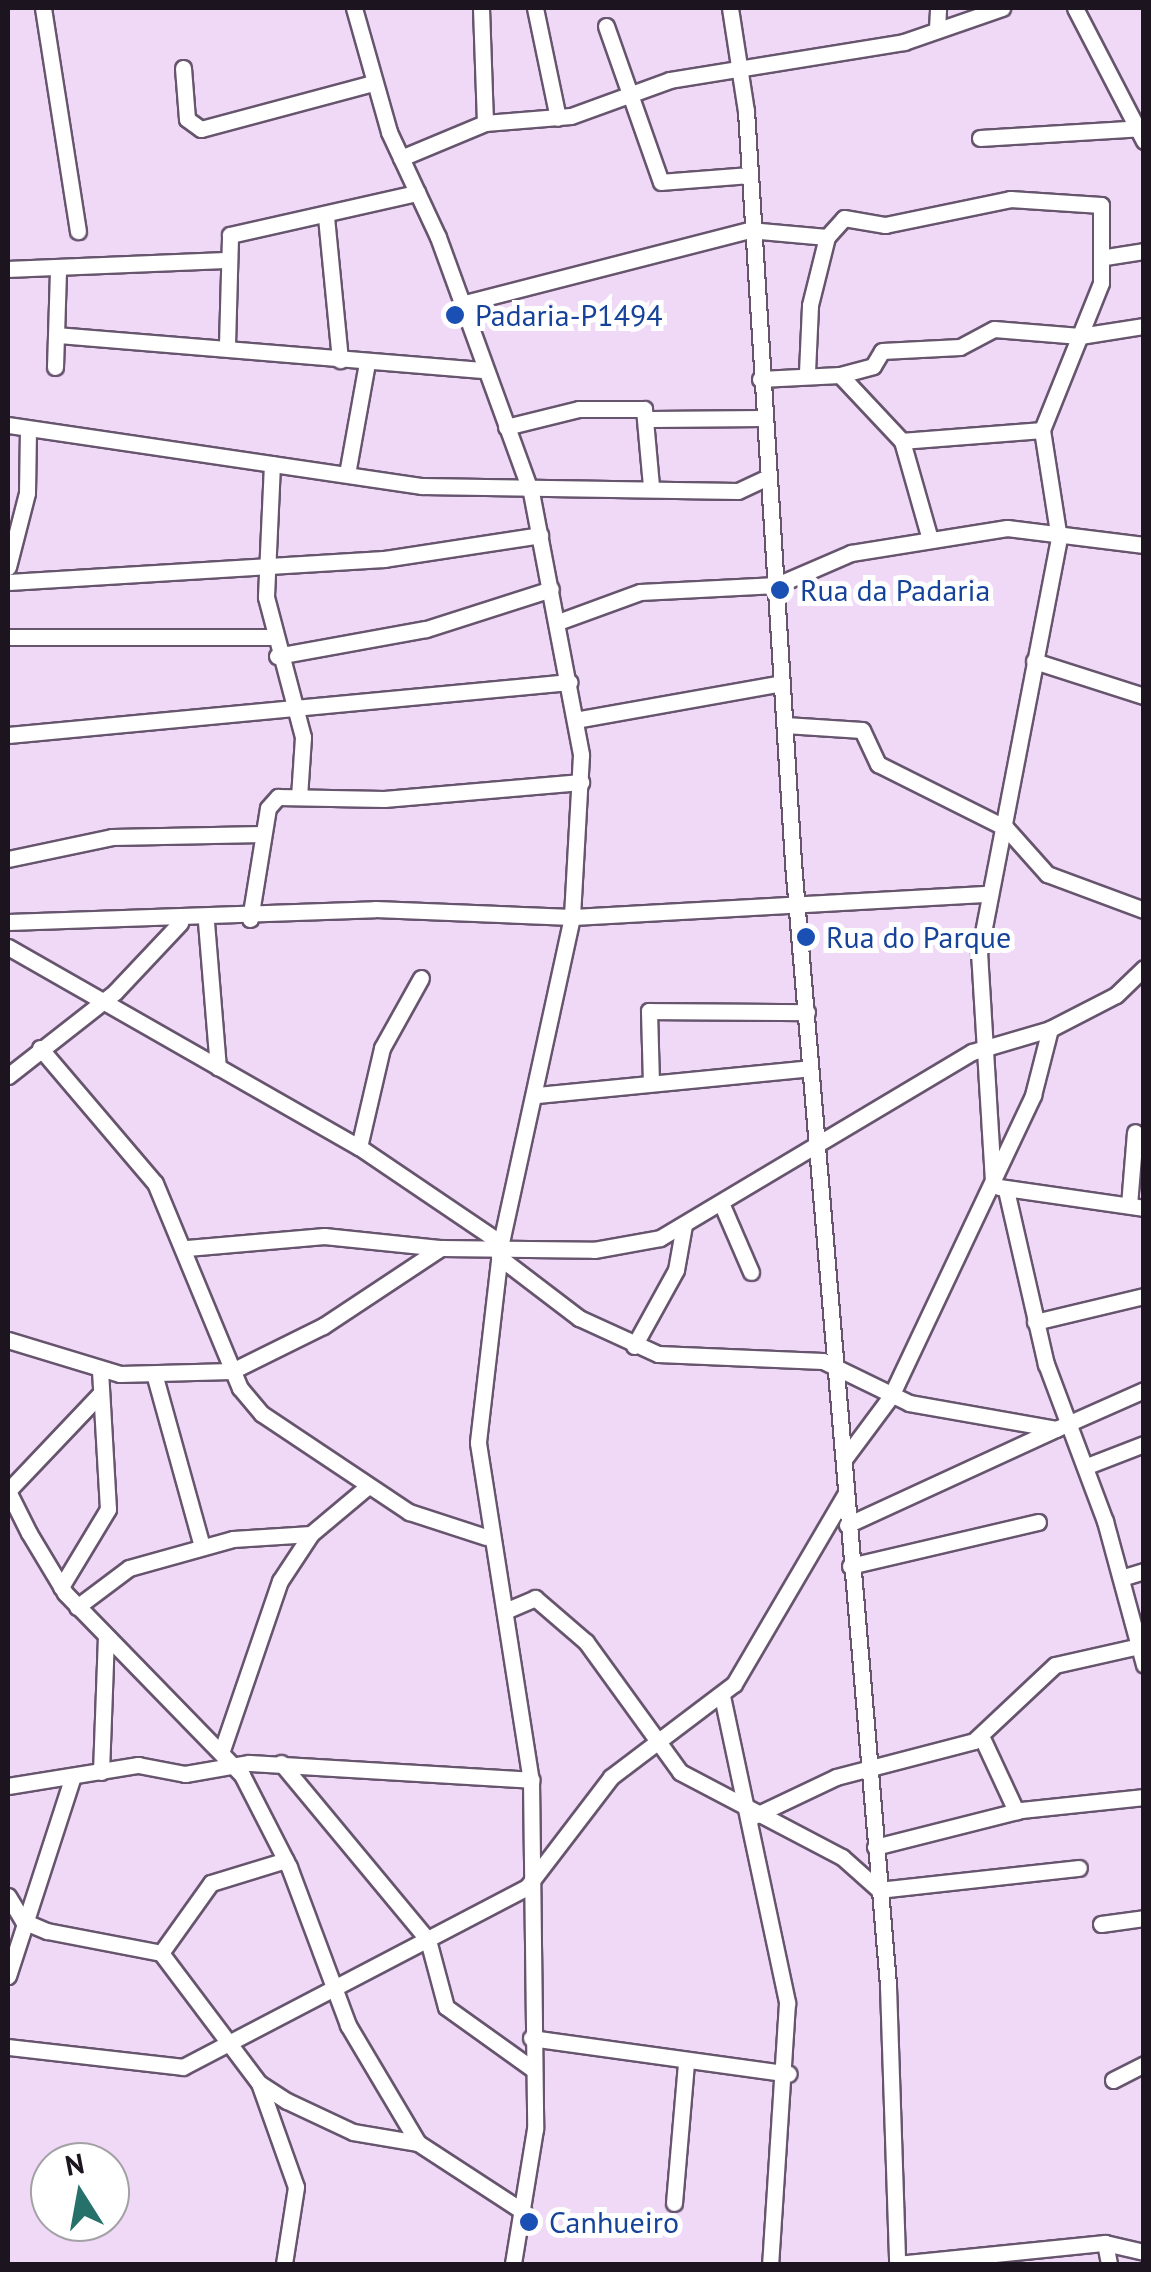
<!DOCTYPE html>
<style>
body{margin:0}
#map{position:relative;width:1151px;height:2272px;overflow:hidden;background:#efd9f7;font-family:"PT Sans",sans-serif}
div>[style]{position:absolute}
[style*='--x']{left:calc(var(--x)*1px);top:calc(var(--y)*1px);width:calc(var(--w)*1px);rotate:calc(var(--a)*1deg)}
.roads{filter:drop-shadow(2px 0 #67556e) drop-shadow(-2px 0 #67556e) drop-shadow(0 2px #67556e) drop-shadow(0 -2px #67556e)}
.minor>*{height:15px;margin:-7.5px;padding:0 7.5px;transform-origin:7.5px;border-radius:7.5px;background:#fff}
.dots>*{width:28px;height:28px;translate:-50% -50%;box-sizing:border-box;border:5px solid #fff;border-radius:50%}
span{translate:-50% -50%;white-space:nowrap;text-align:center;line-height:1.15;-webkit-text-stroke:10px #fff;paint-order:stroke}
.transit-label{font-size:30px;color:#164399}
.left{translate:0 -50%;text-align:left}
.frame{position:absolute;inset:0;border:10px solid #1c141e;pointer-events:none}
.north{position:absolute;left:30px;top:2142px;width:100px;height:100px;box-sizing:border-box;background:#fff;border:2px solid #a4a1a5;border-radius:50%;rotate:349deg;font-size:28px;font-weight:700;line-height:40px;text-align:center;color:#1c141e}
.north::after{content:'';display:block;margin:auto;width:35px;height:45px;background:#27716b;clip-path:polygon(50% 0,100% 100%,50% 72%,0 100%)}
</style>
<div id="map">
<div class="roads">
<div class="minor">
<i style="--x:43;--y:8;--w:226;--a:81.1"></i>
<i style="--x:354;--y:8;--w:129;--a:74.2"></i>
<i style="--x:389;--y:132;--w:116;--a:65"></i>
<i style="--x:438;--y:237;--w:271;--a:70"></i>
<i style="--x:531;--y:492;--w:268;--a:79.2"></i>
<i style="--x:581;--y:755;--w:162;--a:93.2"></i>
<i style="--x:572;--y:917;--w:334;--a:102.3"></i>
<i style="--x:501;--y:1243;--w:201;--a:96.6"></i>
<i style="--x:478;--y:1443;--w:341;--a:81.1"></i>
<i style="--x:531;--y:1780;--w:349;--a:89.3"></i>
<i style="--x:535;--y:2129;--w:137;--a:99.3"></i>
<i style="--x:481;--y:8;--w:115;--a:88"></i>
<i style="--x:535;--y:8;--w:112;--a:78.2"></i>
<i style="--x:730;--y:8;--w:104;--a:81.2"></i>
<i style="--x:746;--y:111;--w:753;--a:86.42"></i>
<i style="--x:793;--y:863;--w:1127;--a:85.16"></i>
<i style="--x:888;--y:1986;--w:278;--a:88.1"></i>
<i style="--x:1075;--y:8;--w:150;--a:62.6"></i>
<i style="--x:606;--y:26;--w:165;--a:70.6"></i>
<i style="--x:661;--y:182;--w:88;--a:-4.5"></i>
<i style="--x:937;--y:29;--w:21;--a:-87"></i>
<i style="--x:183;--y:68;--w:51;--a:85.5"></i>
<i style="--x:187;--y:119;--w:17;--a:36"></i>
<i style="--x:201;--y:129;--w:178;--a:-15"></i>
<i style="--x:980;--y:138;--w:164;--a:-3.5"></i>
<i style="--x:401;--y:158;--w:91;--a:-22.6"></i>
<i style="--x:485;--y:123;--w:86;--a:-4.7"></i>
<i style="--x:571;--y:116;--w:105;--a:-20"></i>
<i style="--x:670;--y:80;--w:237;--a:-9.2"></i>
<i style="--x:904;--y:42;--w:104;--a:-19.1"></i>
<i style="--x:326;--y:217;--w:144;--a:84.4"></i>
<i style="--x:1106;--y:257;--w:38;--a:-9"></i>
<i style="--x:8;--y:269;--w:216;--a:-2.4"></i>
<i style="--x:461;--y:304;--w:297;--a:-14.4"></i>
<i style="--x:749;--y:230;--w:78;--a:5.1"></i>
<i style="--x:827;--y:237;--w:25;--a:-48"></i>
<i style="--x:844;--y:218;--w:42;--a:9.7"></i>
<i style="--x:885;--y:225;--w:128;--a:-11.7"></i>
<i style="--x:1010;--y:199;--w:91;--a:3.8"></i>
<i style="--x:1101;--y:205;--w:78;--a:90"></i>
<i style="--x:1101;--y:283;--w:158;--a:111.9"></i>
<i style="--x:1042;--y:430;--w:109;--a:81.1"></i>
<i style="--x:1059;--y:538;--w:422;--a:100.9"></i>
<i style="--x:979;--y:952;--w:226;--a:86.5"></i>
<i style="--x:57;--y:335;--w:425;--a:4.7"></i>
<i style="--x:227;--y:345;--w:110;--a:-88.4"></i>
<i style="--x:230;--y:235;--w:192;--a:-12.7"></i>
<i style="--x:55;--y:367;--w:98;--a:-88.2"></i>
<i style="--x:807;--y:372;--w:67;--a:-87.4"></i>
<i style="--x:810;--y:305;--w:70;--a:-76"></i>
<i style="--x:840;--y:375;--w:91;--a:46.8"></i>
<i style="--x:902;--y:441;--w:102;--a:74.1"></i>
<i style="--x:760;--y:379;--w:80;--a:-2.9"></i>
<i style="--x:840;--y:375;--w:34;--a:-15"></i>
<i style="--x:873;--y:366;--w:17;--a:-59"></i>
<i style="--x:882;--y:351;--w:78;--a:-2.9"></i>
<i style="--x:960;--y:347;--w:38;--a:-28"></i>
<i style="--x:994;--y:329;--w:86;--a:4.7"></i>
<i style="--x:1080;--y:336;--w:65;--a:-8.9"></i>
<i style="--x:651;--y:419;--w:112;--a:-0.5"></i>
<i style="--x:8;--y:425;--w:418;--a:8.4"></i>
<i style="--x:422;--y:486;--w:316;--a:0.9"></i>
<i style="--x:738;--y:491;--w:33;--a:-25"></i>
<i style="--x:506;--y:427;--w:75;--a:-13.9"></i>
<i style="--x:579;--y:409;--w:65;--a:0"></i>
<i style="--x:644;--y:409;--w:77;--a:84.8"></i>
<i style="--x:902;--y:441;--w:140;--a:-4.5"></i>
<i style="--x:272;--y:464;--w:133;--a:92.6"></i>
<i style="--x:266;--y:597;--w:145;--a:75.2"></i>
<i style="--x:303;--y:737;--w:60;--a:93.8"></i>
<i style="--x:347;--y:474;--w:113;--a:-79.8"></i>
<i style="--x:8;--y:567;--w:76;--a:-75.6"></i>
<i style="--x:27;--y:493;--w:64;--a:-89.1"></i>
<i style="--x:8;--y:582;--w:377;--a:-3.5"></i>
<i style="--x:384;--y:559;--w:158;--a:-8.7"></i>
<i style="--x:558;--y:622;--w:87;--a:-20.1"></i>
<i style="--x:640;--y:592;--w:137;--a:-2.9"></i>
<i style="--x:777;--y:585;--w:81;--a:-23.4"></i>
<i style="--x:851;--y:553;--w:158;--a:-9.1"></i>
<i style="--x:1007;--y:528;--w:138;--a:7.1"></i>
<i style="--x:8;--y:637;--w:264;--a:0"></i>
<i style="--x:277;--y:656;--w:151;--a:-10.3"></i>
<i style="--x:426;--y:629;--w:131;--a:-17.7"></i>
<i style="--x:1034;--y:661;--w:115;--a:17.7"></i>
<i style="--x:575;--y:720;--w:210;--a:-10.1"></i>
<i style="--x:785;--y:725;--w:77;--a:3.7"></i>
<i style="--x:862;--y:730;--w:38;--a:65"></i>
<i style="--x:878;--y:764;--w:143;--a:26.6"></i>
<i style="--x:1006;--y:828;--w:62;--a:48.3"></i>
<i style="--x:1047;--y:874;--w:103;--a:20.4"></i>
<i style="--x:8;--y:735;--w:564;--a:-5.39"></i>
<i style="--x:8;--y:859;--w:106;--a:-11.9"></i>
<i style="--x:112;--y:837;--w:151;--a:-1.1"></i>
<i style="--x:250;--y:919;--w:112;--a:-80.8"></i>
<i style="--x:268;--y:808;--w:15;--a:-48"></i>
<i style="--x:278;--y:797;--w:106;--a:1.1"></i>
<i style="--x:384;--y:799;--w:198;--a:-4.9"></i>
<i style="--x:8;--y:922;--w:367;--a:-2"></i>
<i style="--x:375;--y:909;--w:197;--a:2.3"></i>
<i style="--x:572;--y:917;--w:414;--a:-3.2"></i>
<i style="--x:206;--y:922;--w:146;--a:85.3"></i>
<i style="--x:8;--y:947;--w:404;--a:29.7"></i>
<i style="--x:359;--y:1147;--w:171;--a:34.1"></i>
<i style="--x:40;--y:1048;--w:177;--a:49.6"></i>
<i style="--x:155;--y:1183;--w:222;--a:67.5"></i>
<i style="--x:240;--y:1388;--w:34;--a:50"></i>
<i style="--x:262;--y:1414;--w:177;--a:33.7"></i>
<i style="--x:409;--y:1512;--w:81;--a:18"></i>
<i style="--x:8;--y:1076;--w:136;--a:-38.1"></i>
<i style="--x:115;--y:992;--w:95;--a:-46.7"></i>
<i style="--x:651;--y:1083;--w:72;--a:-91.6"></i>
<i style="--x:649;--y:1011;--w:158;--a:0.4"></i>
<i style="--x:537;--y:1095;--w:274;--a:-5.6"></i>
<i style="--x:359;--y:1147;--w:102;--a:-76.9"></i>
<i style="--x:382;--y:1048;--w:80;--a:-60.9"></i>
<i style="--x:999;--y:1187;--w:147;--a:8.2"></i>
<i style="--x:1006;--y:1190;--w:179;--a:77.1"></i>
<i style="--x:1046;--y:1364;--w:168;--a:69.4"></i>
<i style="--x:1105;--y:1521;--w:149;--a:74.8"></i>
<i style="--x:722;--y:1205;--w:73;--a:66.6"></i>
<i style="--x:1129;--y:1205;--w:73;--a:-85.3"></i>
<i style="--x:187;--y:1248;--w:138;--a:-5"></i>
<i style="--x:324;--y:1236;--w:118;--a:5.9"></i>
<i style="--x:499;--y:1257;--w:101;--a:37.3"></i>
<i style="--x:579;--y:1318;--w:87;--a:24.5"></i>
<i style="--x:658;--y:1354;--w:165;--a:2.4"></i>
<i style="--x:823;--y:1361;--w:96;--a:26"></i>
<i style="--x:909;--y:1403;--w:149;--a:10"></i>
<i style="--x:1056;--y:1429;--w:96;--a:-23.9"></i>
<i style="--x:1035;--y:1322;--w:112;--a:-13.4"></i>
<i style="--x:8;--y:1340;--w:117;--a:16.9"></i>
<i style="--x:120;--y:1374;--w:112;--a:-1.5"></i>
<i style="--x:232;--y:1371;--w:102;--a:-26.3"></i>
<i style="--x:323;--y:1326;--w:141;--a:-33.5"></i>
<i style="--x:441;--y:1248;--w:153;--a:0.7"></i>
<i style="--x:594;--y:1250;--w:67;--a:-10.3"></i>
<i style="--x:660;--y:1238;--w:363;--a:-30.8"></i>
<i style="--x:972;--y:1052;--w:81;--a:-16.4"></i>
<i style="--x:1050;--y:1029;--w:74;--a:-27.3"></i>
<i style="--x:1116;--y:995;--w:39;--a:-44"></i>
<i style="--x:634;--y:1346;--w:87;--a:-61.1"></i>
<i style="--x:676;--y:1270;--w:46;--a:-79.9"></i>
<i style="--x:155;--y:1377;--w:176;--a:74.5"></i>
<i style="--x:100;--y:1394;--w:134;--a:133.5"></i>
<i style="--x:8;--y:1491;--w:47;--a:63.4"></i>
<i style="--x:29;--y:1533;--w:70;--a:59"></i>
<i style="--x:65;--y:1593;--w:254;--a:45.8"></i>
<i style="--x:242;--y:1775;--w:103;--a:62.9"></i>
<i style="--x:289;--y:1867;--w:169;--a:69.5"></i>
<i style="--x:348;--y:2025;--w:137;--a:59.3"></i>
<i style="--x:418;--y:2143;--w:126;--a:33.1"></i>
<i style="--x:845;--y:1458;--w:77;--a:-53.4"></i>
<i style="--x:891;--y:1396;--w:333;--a:-64.7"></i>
<i style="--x:1033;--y:1095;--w:68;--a:-75.6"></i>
<i style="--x:1087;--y:1466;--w:61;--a:-21.1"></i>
<i style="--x:847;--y:1525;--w:230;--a:-24.7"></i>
<i style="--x:850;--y:1566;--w:193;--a:-13.2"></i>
<i style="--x:1121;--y:1578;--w:24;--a:-17"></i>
<i style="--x:61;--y:1587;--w:91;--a:-58.9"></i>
<i style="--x:108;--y:1509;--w:140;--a:-93.3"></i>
<i style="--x:77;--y:1607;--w:65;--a:-36.9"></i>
<i style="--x:129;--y:1568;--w:108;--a:-15.6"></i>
<i style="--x:233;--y:1539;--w:78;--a:-3.7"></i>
<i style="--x:505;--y:1611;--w:33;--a:-23"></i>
<i style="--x:535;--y:1598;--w:67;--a:40.8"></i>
<i style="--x:586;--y:1642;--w:160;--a:54.1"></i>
<i style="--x:680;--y:1772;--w:183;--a:27.7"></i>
<i style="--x:842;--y:1857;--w:50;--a:41.7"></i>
<i style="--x:879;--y:1890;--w:201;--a:-6.3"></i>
<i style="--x:722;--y:1696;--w:314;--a:78"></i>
<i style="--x:787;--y:2003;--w:262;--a:93.7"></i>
<i style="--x:982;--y:1738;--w:81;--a:65"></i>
<i style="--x:221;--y:1753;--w:182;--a:-71.1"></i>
<i style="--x:280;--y:1581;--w:56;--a:-56.6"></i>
<i style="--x:311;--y:1534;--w:73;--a:-40"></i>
<i style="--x:281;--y:1763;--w:230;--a:50.3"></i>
<i style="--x:428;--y:1940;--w:69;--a:75"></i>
<i style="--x:446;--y:2007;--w:108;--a:35.6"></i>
<i style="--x:101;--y:1772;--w:134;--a:-87.9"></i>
<i style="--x:8;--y:1786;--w:132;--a:-9.2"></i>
<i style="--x:138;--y:1765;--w:48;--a:10.8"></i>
<i style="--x:185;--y:1774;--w:65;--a:-9.8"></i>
<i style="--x:249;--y:1763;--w:283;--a:3.4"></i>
<i style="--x:754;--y:1816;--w:91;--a:-25.4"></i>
<i style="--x:836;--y:1777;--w:143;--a:-14.6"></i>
<i style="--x:974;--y:1741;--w:111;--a:-43.2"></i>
<i style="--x:1055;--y:1665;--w:91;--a:-12.7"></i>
<i style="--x:875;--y:1847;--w:151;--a:-14.2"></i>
<i style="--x:1021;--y:1810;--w:124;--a:-6"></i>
<i style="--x:8;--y:1896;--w:29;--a:59"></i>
<i style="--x:23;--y:1921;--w:26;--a:23"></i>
<i style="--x:47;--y:1931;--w:116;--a:10.9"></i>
<i style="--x:161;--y:1953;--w:163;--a:53"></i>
<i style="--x:259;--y:2083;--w:33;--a:33"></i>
<i style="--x:287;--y:2101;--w:73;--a:25.2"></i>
<i style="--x:353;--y:2132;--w:66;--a:9.6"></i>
<i style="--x:1101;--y:1924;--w:43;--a:-7.9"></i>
<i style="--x:161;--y:1953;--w:86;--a:-54.5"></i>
<i style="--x:211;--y:1883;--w:78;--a:-17"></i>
<i style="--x:8;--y:1976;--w:207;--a:-72"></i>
<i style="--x:531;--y:2038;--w:260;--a:7.9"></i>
<i style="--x:8;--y:2047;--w:176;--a:6.5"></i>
<i style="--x:183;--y:2067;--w:388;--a:-27.6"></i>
<i style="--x:527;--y:1887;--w:138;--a:-52.6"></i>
<i style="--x:611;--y:1777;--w:154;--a:-37.1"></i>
<i style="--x:734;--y:1684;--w:219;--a:-59.6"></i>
<i style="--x:1113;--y:2080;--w:35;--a:-27"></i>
<i style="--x:259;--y:2083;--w:110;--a:70.4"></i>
<i style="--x:296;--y:2187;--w:78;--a:98.9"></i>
<i style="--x:674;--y:2203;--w:140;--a:-85.1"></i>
<i style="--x:1105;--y:2243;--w:21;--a:79"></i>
<i style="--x:897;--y:2264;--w:209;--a:-5.8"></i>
<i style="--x:1105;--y:2243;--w:40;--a:13"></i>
</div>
</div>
<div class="dots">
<i style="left:455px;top:315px;background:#1a4fb4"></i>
<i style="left:780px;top:590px;background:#1a4fb4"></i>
<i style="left:806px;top:937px;background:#1a4fb4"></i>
<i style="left:529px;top:2222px;background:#1a4fb4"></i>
</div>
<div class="transit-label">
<span class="left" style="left:475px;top:315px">Padaria-P1494</span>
<span class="left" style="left:800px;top:590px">Rua da Padaria</span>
<span class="left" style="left:826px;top:937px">Rua do Parque</span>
<span class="left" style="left:549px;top:2222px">Canhueiro</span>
</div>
<div class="frame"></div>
<div class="north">N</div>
</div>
